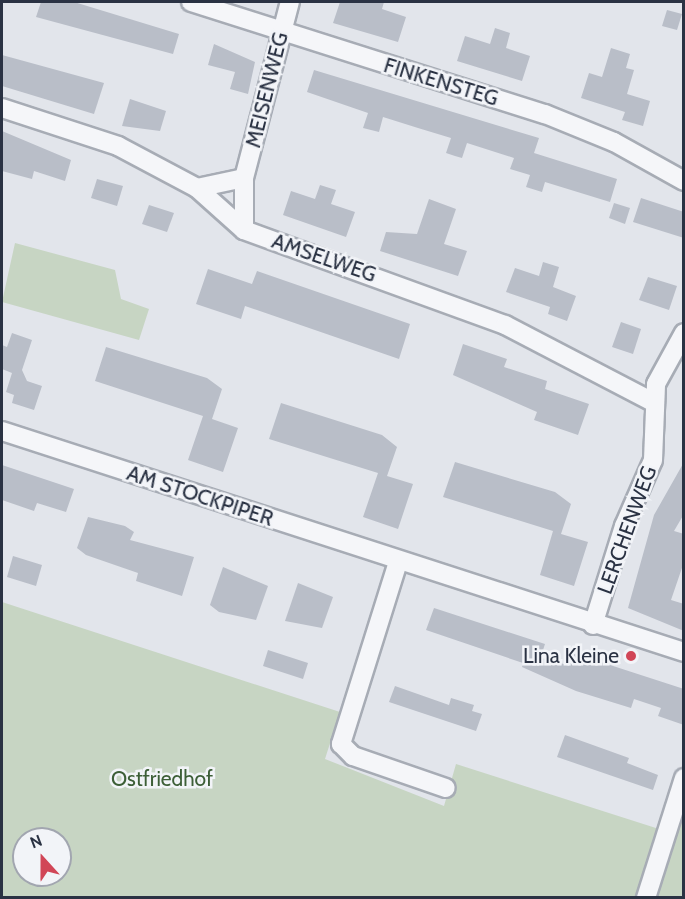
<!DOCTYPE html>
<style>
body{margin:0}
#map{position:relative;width:685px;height:899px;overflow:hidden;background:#e2e5eb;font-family:Cabin,sans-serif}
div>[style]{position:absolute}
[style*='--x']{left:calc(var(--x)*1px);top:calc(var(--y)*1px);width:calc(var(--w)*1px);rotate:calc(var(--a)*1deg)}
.green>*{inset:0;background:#c7d5c3}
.building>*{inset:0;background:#b9bec8}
.roads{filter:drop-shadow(2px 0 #a7acb5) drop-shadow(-2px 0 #a7acb5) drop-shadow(0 2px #a7acb5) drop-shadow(0 -2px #a7acb5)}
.minor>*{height:18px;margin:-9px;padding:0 9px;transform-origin:9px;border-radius:9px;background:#f5f6f9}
.dots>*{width:16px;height:16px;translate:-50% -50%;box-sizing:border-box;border:3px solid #f2f4f8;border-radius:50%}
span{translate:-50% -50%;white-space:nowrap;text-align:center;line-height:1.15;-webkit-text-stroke:5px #f2f4f8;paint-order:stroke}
.street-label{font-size:21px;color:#2a3243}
.poi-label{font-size:21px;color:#2a3243}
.right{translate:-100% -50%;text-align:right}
.park-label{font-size:21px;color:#3d5f37}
.frame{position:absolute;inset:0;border:3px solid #2a3243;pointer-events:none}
.north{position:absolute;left:12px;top:827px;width:60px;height:60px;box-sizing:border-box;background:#f2f4f8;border:2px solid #a2a6b0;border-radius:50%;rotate:339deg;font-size:16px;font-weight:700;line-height:24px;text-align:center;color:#2a3243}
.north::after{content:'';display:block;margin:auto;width:21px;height:27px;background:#d14657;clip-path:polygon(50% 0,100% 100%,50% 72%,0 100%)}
</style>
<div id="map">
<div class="green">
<i style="clip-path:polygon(15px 243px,115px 270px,121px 299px,149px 309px,139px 340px,2px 302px)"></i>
<i style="clip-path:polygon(evenodd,2px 602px,340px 712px,325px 759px,444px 806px,456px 764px,659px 829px,639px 897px,2px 898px,2px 602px,24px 839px,60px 839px,60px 875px,24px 875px,24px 839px)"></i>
<i style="clip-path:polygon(683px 808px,683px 897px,651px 898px)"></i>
</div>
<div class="building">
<i style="clip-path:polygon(41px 2px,74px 2px,179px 34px,173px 54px,36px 17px)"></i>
<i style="clip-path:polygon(340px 2px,384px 2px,382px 9px,406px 17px,398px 42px,333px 23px)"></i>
<i style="clip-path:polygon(667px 10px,682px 14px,677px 30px,662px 26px)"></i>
<i style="clip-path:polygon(495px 28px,510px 33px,506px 48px,530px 56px,522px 81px,457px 61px,465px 36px,490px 44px)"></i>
<i style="clip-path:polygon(214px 44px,255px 62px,248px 94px,230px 89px,235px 72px,208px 65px)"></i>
<i style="clip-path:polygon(611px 48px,630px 54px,626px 68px,634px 70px,627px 94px,650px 101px,643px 126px,622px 120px,625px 112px,581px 98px,589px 73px,602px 77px)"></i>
<i style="clip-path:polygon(2px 55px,104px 83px,94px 114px,2px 86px)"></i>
<i style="clip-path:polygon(314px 70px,539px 138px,534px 153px,617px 179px,610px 202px,545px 182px,542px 192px,526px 187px,530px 175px,510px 169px,514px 158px,467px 143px,462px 158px,455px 156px,446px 153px,451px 138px,418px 128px,383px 117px,379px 132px,363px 128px,368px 113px,307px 92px)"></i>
<i style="clip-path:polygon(130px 99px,166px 111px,160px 131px,122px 126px)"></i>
<i style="clip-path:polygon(2px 131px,71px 160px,65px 181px,34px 171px,32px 179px,2px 171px)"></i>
<i style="clip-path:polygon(97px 179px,123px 186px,117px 206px,91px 198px)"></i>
<i style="clip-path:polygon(320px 185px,336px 190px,331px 204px,355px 212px,346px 237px,283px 215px,291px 191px,315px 199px)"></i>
<i style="clip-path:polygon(641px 198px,684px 212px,684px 238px,633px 222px)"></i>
<i style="clip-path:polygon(429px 199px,456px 209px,444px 244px,467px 251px,458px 276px,380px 251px,386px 232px,417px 234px)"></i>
<i style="clip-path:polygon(614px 203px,630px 208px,625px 224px,609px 218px)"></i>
<i style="clip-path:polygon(149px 205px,174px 213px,167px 232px,142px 224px)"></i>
<i style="clip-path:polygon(543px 262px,559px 267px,553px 287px,576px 296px,567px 321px,548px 314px,550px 307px,506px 292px,515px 268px,539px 276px)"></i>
<i style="clip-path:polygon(208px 269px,252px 284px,257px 271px,410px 324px,399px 359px,245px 306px,241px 319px,196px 304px)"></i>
<i style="clip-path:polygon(648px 277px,677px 286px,669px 310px,639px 300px)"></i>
<i style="clip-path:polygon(621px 322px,641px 329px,633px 354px,612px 347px)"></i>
<i style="clip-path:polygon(12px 333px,32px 340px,22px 370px,27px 381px,42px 386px,34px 410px,12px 403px,14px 395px,6px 392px,12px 373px,2px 369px,2px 345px,7px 347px)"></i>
<i style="clip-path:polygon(463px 344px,507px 359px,504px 367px,547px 381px,545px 389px,589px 404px,578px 435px,534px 420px,537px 412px,453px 375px)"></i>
<i style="clip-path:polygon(106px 347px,207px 378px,222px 389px,212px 419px,238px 428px,223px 472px,188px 460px,203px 416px,95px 381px)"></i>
<i style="clip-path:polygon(281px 403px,382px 435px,397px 447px,387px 476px,413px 484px,398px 529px,363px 517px,378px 473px,269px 439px)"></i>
<i style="clip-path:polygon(455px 462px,555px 492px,571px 504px,561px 534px,588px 542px,574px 586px,540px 575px,553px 531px,443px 497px)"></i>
<i style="clip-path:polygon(684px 462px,684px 514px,674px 531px,684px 534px,684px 562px,671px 600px,684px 604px,684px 631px,628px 608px,654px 515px)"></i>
<i style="clip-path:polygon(2px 465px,74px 489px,66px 512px,37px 503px,34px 511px,2px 500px)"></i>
<i style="clip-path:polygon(88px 517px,125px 526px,134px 532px,130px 540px,194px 557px,182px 596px,136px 581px,138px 573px,86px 555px,77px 548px)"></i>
<i style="clip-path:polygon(13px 556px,42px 565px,36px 586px,7px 577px)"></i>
<i style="clip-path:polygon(223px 567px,268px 586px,256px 620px,219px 612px,210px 605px)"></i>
<i style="clip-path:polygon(298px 583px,333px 597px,322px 628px,285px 621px)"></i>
<i style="clip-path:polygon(434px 608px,545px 644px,541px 656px,569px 666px,573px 653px,684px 689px,684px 725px,658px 716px,661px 708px,634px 699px,631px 708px,576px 691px,522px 667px,523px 663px,426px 630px)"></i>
<i style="clip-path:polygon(268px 650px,308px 663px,303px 679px,263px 666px)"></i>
<i style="clip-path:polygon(395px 686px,449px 705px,451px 698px,474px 705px,472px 711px,482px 714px,476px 731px,389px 702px)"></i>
<i style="clip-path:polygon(565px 735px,629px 758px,627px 763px,658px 775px,653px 790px,557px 757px)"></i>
</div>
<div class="roads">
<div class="minor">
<i style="--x:191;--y:2;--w:371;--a:17.6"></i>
<i style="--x:545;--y:114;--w:74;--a:22.1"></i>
<i style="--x:614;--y:142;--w:80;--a:29.1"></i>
<i style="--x:2;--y:108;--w:122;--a:18.1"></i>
<i style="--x:118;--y:146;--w:89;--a:28"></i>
<i style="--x:197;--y:188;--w:63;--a:41.8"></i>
<i style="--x:244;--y:230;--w:278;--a:20"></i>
<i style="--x:505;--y:325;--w:167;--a:27.5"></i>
<i style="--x:197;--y:188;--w:48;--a:-12"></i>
<i style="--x:244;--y:230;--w:52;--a:-90"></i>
<i style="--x:244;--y:178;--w:182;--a:-75.4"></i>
<i style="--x:2;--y:431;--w:717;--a:17.95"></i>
<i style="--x:398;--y:562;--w:191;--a:107.4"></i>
<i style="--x:341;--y:744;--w:17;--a:45"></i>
<i style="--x:353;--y:756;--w:98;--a:19"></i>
<i style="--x:593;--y:625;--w:104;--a:-72.6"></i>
<i style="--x:624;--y:526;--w:72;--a:-66.3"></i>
<i style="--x:653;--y:460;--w:76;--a:-87.7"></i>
<i style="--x:656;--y:384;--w:58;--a:-61.2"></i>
<i style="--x:646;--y:898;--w:126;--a:-72.4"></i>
</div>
</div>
<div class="dots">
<i style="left:631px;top:656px;background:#d14657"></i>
</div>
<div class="street-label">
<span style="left:441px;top:82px;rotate:17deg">FINKENSTEG</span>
<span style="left:267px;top:90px;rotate:-76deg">MEISENWEG</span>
<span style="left:324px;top:258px;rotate:19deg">AMSELWEG</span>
<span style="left:200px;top:496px;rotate:18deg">AM STOCKPIPER</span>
<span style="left:627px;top:530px;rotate:-70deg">LERCHENWEG</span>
</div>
<div class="poi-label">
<span class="right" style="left:619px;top:656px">Lina Kleine</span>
</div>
<div class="park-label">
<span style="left:162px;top:779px">Ostfriedhof</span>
</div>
<div class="frame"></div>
<div class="north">N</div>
</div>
